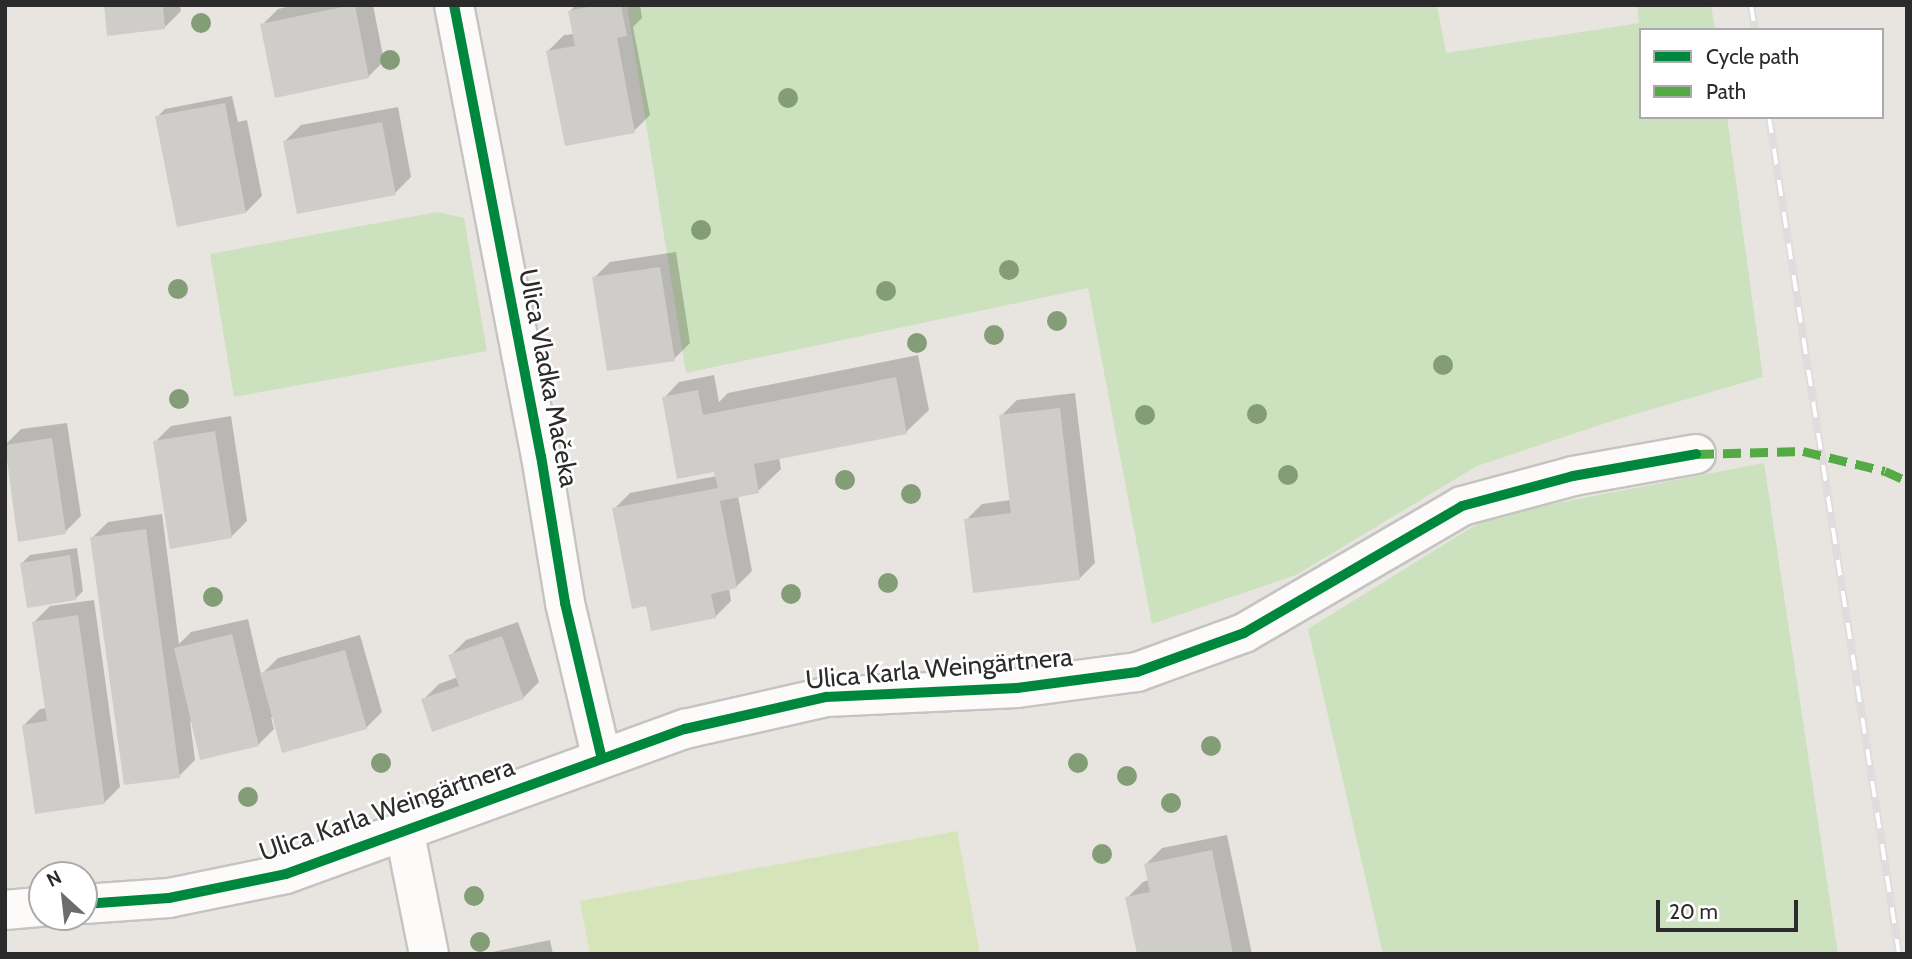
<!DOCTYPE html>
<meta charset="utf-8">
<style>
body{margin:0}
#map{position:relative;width:1912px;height:959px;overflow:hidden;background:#e8e5e1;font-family:Cabin,sans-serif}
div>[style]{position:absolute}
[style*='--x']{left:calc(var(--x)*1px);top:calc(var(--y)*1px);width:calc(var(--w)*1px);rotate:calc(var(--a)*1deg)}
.green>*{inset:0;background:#cce1bd}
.pitch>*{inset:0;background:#d6e4ba}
.shadow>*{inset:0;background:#0003}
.building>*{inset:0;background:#cfcdca}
.roads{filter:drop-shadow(2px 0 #c4c4c3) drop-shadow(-2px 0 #c4c4c3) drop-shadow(0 2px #c4c4c3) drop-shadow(0 -2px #c4c4c3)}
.minor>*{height:38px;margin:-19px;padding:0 19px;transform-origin:19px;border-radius:19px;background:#fcfbfa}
.rail>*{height:8px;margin-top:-4px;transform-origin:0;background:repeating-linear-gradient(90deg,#fff 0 16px,#deddde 0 32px);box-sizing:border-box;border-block:2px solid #deddde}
.quiet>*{height:9px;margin-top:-4.5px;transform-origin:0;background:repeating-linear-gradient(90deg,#54ab44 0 18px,transparent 0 27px)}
.cycleway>*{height:10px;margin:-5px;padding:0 5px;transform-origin:5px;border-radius:5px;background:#00873e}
.trees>*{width:20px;height:20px;margin:-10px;border-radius:50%;background:#839d77}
span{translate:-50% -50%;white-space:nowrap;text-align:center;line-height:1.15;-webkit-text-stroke:5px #fff;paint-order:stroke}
.street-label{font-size:26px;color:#2b2b2b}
.frame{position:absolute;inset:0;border:7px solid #2b2b2b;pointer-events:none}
.legend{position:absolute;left:1639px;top:28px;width:245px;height:91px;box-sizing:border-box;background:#fff;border:2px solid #aaa;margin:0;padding:9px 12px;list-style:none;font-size:21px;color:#2b2b2b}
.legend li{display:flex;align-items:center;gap:14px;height:35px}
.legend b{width:35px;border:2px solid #aaa}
.north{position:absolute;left:28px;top:861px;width:70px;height:70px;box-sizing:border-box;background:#fff;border:2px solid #aaa;border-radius:50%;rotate:333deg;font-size:19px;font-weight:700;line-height:28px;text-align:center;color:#2b2b2b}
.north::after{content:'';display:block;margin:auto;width:24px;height:32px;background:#6d6c6b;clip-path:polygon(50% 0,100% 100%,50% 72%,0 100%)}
.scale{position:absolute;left:1656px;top:900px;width:142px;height:32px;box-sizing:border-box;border:4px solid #2b2b2b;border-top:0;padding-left:9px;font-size:21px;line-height:24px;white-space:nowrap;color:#2b2b2b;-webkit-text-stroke:5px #fff;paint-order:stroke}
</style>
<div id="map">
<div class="green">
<i style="clip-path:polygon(627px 5px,1437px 5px,1446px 53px,1639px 23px,1637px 5px,1711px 5px,1715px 30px,1641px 30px,1641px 117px,1727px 117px,1763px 377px,1618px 419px,1477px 466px,1296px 575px,1152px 624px,1088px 288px,686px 373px)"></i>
<i style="clip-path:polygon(437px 212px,464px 218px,487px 351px,234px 397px,210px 254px)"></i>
<i style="clip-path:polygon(1764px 463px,1838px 954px,1383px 954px,1308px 629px,1490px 516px)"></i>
</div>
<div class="pitch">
<i style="clip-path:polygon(957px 831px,980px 954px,590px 954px,580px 901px)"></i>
</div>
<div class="shadow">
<i style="clip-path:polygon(105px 5px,180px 5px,181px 11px,165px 27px)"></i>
<i style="clip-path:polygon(296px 5px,373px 5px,384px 61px,368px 77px,262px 25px,278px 9px)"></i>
<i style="clip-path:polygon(576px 5px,640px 5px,642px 18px,633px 27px,650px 115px,634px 131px,548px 51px,564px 35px,574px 34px,570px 11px)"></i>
<i style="clip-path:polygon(232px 96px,238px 122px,247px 120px,262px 196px,246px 212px,157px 117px,165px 109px)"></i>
<i style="clip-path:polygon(398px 107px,411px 177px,395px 193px,285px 141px,301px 125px)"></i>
<i style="clip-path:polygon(676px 252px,690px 343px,674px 359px,594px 278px,610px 262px)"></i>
<i style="clip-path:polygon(918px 355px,929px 410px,906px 432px,779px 457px,781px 469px,758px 491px,738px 496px,752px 571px,736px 587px,729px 588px,731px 601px,715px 617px,648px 604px,614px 509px,630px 493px,717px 476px,664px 398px,679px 382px,714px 375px,719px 402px,728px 393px)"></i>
<i style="clip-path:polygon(1075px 393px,1095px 563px,1079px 579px,966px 520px,982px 504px,1011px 500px,1001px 416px,1017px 400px)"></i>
<i style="clip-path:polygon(231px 416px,247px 521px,231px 537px,155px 442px,171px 426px)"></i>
<i style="clip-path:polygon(67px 423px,81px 516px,65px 532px,5px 445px,21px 429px)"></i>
<i style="clip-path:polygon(162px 514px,179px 644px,191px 632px,248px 619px,261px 675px,278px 658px,360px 635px,382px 712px,366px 728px,271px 717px,274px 729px,258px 745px,190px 721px,195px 760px,179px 776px,92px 538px,108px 522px)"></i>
<i style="clip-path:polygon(77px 548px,83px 591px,76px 598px,22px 563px,30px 555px)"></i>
<i style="clip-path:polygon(94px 600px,120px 787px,104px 803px,24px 725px,40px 709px,47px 708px,34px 622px,50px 606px)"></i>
<i style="clip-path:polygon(518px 622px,539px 682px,523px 698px,423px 700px,439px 684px,458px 677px,450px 656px,466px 640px)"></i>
<i style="clip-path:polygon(1227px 835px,1252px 954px,1139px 954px,1127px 898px,1143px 882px,1149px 880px,1146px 864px,1162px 848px)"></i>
<i style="clip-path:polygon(550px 940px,553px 954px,483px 954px)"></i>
</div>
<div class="building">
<i style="clip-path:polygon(104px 5px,163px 5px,165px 29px,107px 36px)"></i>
<i style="clip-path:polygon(352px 5px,355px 5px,369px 78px,275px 98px,260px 24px)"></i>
<i style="clip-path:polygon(597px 5px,621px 5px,627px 36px,617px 38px,635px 133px,565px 146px,546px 51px,575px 46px,568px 11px)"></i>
<i style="clip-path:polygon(225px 103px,246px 213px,177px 227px,155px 116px)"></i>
<i style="clip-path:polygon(382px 122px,396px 195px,297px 214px,283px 141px)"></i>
<i style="clip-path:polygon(660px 267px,675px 361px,607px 371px,592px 277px)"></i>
<i style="clip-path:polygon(896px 377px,907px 434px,754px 464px,759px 493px,720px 501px,737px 588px,711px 594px,716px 618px,651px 631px,646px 606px,632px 609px,612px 508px,718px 488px,714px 472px,677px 479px,662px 397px,698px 390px,703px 415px)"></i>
<i style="clip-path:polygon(1060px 408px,1080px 580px,973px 593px,964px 519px,1011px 513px,999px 415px)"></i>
<i style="clip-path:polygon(215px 431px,232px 538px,170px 549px,153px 441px)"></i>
<i style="clip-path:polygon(52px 438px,66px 534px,18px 542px,5px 445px)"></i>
<i style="clip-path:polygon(146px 529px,180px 778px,124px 785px,90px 537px)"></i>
<i style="clip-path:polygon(70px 555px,76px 600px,27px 608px,20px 563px)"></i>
<i style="clip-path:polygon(78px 615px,105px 804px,35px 814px,22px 725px,47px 721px,32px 622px)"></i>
<i style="clip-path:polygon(232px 634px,259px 746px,200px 760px,174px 648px)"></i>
<i style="clip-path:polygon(502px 636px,524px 699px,432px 732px,421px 699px,459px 686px,448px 655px)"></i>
<i style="clip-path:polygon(345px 650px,367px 729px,282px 753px,260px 673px)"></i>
<i style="clip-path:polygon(1212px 850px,1233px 954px,1137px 954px,1125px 897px,1150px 892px,1144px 864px)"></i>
</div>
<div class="roads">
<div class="minor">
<i style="--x:454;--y:5;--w:459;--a:79.1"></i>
<i style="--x:541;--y:456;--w:149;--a:80.7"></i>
<i style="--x:565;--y:603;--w:160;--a:76.7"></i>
<i style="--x:404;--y:829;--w:127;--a:78.7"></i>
<i style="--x:84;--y:904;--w:85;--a:-4"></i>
<i style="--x:169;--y:898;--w:119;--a:-11.6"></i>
<i style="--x:286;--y:874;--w:425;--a:-20"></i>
<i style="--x:685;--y:729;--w:145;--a:-12.8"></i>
<i style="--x:826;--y:697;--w:191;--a:-2.7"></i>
<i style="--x:1017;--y:688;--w:121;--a:-7.6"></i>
<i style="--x:1137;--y:672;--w:114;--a:-20"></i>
<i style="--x:1244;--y:633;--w:252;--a:-30.2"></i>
<i style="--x:1462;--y:506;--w:115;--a:-15.1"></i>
<i style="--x:1573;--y:476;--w:125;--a:-10.1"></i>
<i style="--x:5;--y:910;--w:37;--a:-5"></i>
</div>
</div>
<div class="rail">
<i style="--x:1751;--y:5;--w:25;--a:81"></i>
<i style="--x:1769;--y:117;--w:847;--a:81.17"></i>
</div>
<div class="quiet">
<i style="--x:1696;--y:454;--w:107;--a:-1.6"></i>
<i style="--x:1803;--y:451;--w:84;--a:13.7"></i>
<i style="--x:1885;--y:471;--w:24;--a:24"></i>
</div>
<div class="cycleway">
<i style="--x:454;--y:5;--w:459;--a:79.1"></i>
<i style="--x:541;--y:456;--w:149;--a:80.7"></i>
<i style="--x:565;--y:603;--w:160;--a:76.7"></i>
<i style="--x:84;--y:904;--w:85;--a:-4"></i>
<i style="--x:169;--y:898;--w:119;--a:-11.6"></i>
<i style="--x:286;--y:874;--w:425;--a:-20"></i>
<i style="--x:685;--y:729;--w:145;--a:-12.8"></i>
<i style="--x:826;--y:697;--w:191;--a:-2.7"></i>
<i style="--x:1017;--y:688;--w:121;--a:-7.6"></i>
<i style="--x:1137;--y:672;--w:114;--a:-20"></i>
<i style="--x:1244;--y:633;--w:252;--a:-30.2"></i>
<i style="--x:1462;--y:506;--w:115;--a:-15.1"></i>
<i style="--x:1573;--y:476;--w:125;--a:-10.1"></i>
</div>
<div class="trees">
<i style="left:201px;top:23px"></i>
<i style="left:390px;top:60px"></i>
<i style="left:788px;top:98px"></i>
<i style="left:701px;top:230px"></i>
<i style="left:1009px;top:270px"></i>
<i style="left:178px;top:289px"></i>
<i style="left:886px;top:291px"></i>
<i style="left:1057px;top:321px"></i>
<i style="left:994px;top:335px"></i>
<i style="left:917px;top:343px"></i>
<i style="left:1443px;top:365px"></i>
<i style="left:179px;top:399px"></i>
<i style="left:1257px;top:414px"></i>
<i style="left:1145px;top:415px"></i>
<i style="left:1288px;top:475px"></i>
<i style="left:845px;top:480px"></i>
<i style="left:911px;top:494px"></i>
<i style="left:888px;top:583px"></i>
<i style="left:791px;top:594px"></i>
<i style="left:213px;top:597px"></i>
<i style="left:1211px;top:746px"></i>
<i style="left:381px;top:763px"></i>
<i style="left:1078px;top:763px"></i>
<i style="left:1127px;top:776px"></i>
<i style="left:248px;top:797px"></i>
<i style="left:1171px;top:803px"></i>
<i style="left:1102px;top:854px"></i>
<i style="left:474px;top:896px"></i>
<i style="left:480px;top:942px"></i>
</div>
<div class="street-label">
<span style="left:548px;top:378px;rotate:79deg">Ulica Vladka Mačeka</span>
<span style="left:939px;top:669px;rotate:-5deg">Ulica Karla Weingärtnera</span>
<span style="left:387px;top:810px;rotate:-19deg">Ulica Karla Weingärtnera</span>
</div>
<div class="frame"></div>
<ul class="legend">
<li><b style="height:9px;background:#00873e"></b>Cycle path</li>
<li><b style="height:9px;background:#54ab44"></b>Path</li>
</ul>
<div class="north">N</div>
<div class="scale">20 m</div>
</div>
